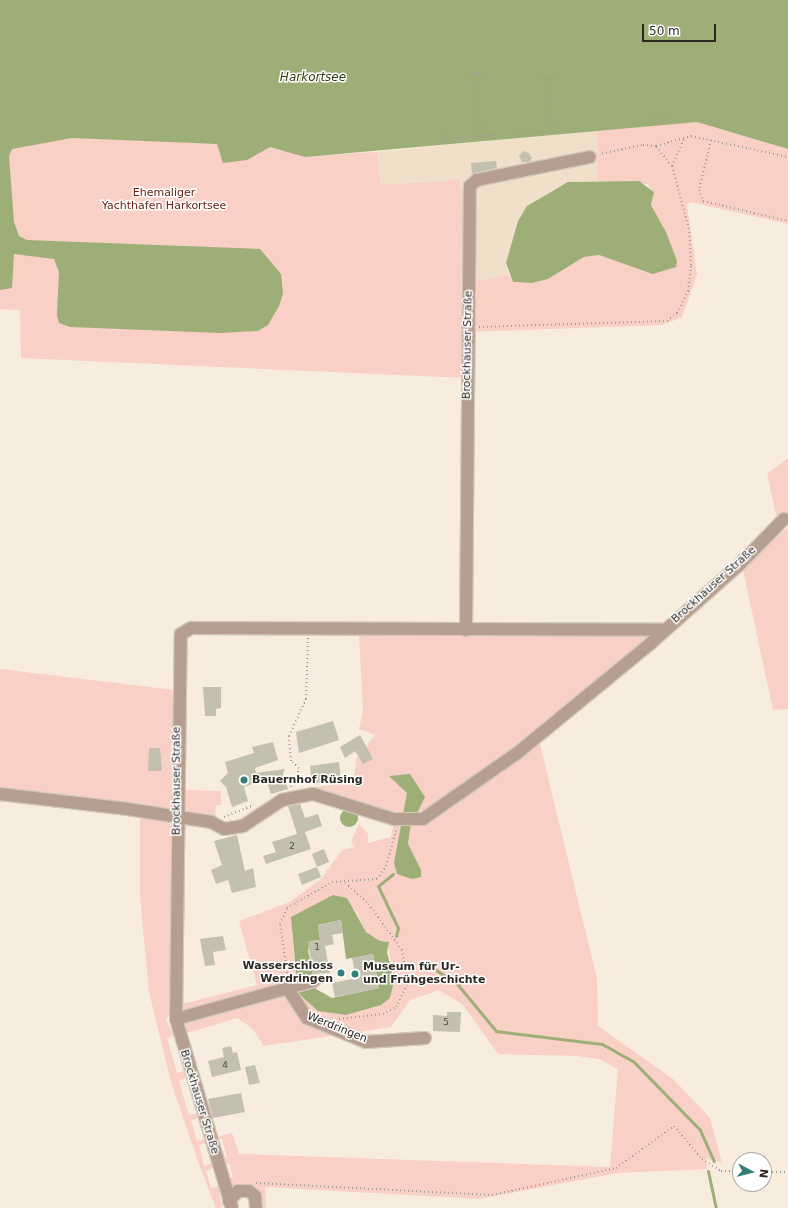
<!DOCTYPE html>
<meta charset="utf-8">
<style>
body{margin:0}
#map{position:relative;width:788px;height:1208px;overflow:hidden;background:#f7ecdd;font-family:"DejaVu Sans",sans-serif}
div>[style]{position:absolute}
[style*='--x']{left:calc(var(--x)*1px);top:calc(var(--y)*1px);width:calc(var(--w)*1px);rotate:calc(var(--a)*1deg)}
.built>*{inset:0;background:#f0e0ca}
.green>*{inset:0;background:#f8d0c6}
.water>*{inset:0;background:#9eae77}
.round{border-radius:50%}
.stream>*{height:3px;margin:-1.5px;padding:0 1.5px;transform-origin:1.5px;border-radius:1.5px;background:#9eae77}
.building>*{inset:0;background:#c3c0af}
.path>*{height:2px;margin-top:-1px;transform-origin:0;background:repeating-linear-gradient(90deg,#a29a8f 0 1px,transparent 0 4px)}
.roads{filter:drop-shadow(1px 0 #d2c9bb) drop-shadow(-1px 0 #d2c9bb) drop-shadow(0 1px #d2c9bb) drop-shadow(0 -1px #d2c9bb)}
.minor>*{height:12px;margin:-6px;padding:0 6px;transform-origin:6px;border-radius:6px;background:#b69f90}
.dots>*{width:11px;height:11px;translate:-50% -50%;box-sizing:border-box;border:2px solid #fff;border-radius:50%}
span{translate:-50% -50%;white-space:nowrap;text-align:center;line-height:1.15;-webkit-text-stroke:3px #fff;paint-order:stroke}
.number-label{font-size:9px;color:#514d44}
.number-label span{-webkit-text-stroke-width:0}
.park-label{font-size:11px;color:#6a2112}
.street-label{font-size:11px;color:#2b2721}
.poi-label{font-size:11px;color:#2b2721;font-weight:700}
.left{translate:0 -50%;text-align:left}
.right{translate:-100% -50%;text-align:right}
.water-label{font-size:12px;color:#323d13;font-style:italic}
.north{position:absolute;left:732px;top:1152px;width:40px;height:40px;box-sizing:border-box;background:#fff;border:1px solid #aaa9a6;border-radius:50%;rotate:97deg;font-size:11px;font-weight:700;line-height:16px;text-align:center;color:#2b2721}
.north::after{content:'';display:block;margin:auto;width:14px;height:18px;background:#367e78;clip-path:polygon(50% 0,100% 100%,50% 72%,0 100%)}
.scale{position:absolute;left:642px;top:24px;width:74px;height:18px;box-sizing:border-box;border:2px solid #2b2721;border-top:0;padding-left:5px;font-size:12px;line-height:14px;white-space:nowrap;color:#2b2721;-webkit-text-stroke:3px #fff;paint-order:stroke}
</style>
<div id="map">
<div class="built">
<i style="clip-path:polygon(597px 130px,598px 181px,568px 182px,527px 206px,518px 221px,506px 263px,509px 275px,484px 281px,467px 283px,381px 185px,377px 152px)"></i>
</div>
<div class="green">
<i style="clip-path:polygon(0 0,323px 155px,377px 152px,381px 185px,460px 180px,467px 283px,509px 275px,513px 282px,532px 283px,548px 279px,584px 257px,599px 255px,617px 261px,666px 232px,651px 205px,654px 192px,647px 184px,598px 181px,597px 130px,697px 122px,788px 149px,788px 224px,691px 202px,687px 205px,697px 275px,682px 317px,662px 325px,466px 332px,465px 378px,21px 358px,20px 310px,0 309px)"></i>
<i style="clip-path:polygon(788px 458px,788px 512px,777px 518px,767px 474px)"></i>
<i style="clip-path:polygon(788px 528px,788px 709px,773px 710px,742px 565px)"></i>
<i style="clip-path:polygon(evenodd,359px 634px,649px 635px,651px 638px,538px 736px,597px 979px,598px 1026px,673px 1079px,710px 1118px,722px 1163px,706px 1158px,707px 1169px,617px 1173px,479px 1199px,265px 1187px,266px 1208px,261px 1208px,261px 1198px,232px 1189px,225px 1179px,233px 1177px,229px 1163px,222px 1165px,220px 1160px,227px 1157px,222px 1139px,214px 1141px,213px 1138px,232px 1133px,239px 1154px,610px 1167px,618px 1069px,599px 1059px,577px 1056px,498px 1054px,463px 1005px,439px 990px,410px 1000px,391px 1027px,264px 1046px,252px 1028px,237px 1018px,187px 1033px,182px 1004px,257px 985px,239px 921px,290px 902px,321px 879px,342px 850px,355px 847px,351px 842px,359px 824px,368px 834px,368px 843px,391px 837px,395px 816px,304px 789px,354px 781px,356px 759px,375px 735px,359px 729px,363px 711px,359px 634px,354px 908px,366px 932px,380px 941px,387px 941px,394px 981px,381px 1005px,346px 1015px,297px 983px,292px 933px,354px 908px)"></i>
<i style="clip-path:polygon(0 669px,174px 690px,171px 810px,0 790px)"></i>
<i style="clip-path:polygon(181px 790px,221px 791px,221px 805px,216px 805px,215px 818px,184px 812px,188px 808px,183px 808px)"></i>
<i style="clip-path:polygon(140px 815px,168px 821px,172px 830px,171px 1011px,166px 1020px,174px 1036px,167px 1038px,177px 1073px,184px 1071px,186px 1078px,179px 1081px,189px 1115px,197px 1113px,198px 1118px,191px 1120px,197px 1141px,205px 1139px,206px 1143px,199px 1145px,204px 1166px,212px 1163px,213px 1168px,206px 1171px,211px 1188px,218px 1186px,222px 1208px,216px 1208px,201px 1170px,171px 1082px,149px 992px,140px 896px)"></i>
</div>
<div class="water">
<i style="clip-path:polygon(0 0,788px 0,788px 149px,697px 122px,305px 157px,270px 147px,247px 160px,223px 163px,217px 144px,72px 138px,12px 149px,9px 156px,14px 222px,19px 236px,27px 240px,260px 249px,281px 274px,283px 294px,279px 306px,268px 325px,258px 331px,220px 333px,70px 327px,59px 323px,57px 315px,59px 272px,54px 259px,14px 254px,12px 288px,0 290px)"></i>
<i style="clip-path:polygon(639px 181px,654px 192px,651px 205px,666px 232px,677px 261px,676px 267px,653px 274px,599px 255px,584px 257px,548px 279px,532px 283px,513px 282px,506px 263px,518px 221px,527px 206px,568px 182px)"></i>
<i style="clip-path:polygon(410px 774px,425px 797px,410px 828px,408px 844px,421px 870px,421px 877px,412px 879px,397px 874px,394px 863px,407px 793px,389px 776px)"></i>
<i class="round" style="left:340px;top:809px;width:18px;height:18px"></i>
<i style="clip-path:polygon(evenodd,333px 895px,347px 898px,366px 932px,380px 941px,389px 942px,387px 952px,394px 981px,390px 998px,381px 1005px,346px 1015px,318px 1011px,298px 993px,291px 917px,333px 895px,341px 920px,346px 959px,373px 954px,379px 988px,332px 998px,316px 989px,308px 950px,311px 941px,320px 940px,318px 925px,341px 920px)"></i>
</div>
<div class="stream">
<i style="--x:393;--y:874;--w:19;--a:141"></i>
<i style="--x:378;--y:886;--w:47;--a:64.5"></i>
<i style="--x:398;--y:928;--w:8;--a:104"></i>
<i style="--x:436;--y:970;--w:27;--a:34"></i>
<i style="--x:458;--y:985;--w:60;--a:50.4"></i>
<i style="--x:496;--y:1031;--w:107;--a:7"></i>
<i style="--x:602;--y:1044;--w:35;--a:29"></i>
<i style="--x:633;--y:1061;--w:96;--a:45.8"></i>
<i style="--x:700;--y:1130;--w:34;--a:66"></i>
<i style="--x:708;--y:1171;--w:38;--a:78"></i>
</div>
<div class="building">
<i style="clip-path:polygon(523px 151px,529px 153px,532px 158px,529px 162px,522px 162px,519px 156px)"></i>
<i style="clip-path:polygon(496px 161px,497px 168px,472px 174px,471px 163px)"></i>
<i style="clip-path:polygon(203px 687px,221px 687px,221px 708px,216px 709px,216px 716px,205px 716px)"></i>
<i style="clip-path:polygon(333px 721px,339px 740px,299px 753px,296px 732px)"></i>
<i style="clip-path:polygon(360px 735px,373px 759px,363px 764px,355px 751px,345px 758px,340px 747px)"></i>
<i style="clip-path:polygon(273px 742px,278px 760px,255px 768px,256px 773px,285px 769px,283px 773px,288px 789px,271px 794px,266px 779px,244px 787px,248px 801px,232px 807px,226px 787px,220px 781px,228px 773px,225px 762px,254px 753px,252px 747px)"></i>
<i style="clip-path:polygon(149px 748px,160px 748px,162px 771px,148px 771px)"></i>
<i style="clip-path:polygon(339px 762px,341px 780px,312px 784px,310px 766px)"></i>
<i style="clip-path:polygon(300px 804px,305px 818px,318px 814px,322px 826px,305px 832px,311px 849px,266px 864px,263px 856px,276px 852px,272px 842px,297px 834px,288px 806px)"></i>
<i style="clip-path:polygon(237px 835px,245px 871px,253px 868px,256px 887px,232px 893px,228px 880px,216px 884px,211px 870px,222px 865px,214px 841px)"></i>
<i style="clip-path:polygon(324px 849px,329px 862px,317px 867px,312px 854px)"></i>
<i style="clip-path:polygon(317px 867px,321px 877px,302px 885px,298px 874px)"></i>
<i style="clip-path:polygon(341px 920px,343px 933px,332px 935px,334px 944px,325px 946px,330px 973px,313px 974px,308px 942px,320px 940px,318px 925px)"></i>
<i style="clip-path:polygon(223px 936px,226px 950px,213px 952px,215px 965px,205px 966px,200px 939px)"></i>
<i style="clip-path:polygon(373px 954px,379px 988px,335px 997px,332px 983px,356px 978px,352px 958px)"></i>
<i style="clip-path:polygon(447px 1012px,461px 1012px,460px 1032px,433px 1031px,433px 1015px,447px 1016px)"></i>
<i style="clip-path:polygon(231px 1046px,233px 1053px,237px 1052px,241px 1070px,212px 1077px,208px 1061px,224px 1057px,222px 1048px)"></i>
<i style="clip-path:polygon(255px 1065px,260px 1083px,249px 1085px,245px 1067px)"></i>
<i style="clip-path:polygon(241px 1093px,245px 1112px,213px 1118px,208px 1099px)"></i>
</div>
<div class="path">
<i style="--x:477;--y:73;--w:67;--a:87.4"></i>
<i style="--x:470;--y:74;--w:13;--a:-4"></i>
<i style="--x:548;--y:78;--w:56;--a:85.9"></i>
<i style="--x:541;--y:79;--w:13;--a:-4"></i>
<i style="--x:655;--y:117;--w:13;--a:-4"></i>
<i style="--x:660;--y:125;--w:8;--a:-83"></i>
<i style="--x:445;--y:134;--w:10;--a:84"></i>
<i style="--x:509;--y:137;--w:5;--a:-37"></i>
<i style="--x:513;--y:134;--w:39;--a:-6"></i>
<i style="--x:446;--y:139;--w:49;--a:-4.7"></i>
<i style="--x:495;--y:135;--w:4;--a:45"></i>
<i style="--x:711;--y:140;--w:51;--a:103.5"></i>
<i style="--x:699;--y:190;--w:12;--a:70"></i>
<i style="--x:703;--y:201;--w:87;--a:13.2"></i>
<i style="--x:656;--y:146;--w:36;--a:-16"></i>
<i style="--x:691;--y:136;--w:99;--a:12.2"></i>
<i style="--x:672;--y:166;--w:30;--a:-66"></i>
<i style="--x:479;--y:327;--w:188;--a:-1.8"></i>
<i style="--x:667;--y:321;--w:13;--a:-39"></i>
<i style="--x:677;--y:313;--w:25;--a:-63"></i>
<i style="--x:688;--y:291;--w:26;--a:-83"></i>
<i style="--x:691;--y:265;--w:36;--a:-93"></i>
<i style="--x:689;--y:229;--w:65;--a:-105.1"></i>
<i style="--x:672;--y:166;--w:26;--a:-129"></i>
<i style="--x:656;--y:146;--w:14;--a:-176"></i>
<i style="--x:642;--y:145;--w:43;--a:167.9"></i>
<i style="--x:291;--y:787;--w:9;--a:-49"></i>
<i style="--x:297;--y:780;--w:12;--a:-81"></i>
<i style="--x:299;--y:768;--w:11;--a:-139"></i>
<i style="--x:291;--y:761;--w:25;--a:-95"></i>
<i style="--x:289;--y:736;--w:41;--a:-65.3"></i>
<i style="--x:306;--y:699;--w:61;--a:-88.1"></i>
<i style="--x:224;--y:817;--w:32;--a:-22"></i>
<i style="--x:288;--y:977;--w:54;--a:-98.6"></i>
<i style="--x:280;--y:924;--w:17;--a:-66"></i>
<i style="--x:287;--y:908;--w:52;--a:-30"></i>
<i style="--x:332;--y:882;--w:45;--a:-3.8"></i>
<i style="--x:377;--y:879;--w:16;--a:-55"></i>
<i style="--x:386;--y:866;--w:40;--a:-74"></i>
<i style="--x:339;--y:1019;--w:44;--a:-6.5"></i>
<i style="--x:383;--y:1014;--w:15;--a:-28"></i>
<i style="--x:396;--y:1007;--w:28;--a:-64"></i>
<i style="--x:408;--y:982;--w:33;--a:-101"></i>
<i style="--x:402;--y:950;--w:59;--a:-126.1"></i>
<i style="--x:367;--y:902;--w:32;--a:-139"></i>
<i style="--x:764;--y:1172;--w:24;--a:0"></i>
<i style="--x:256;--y:1183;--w:236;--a:2.9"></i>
<i style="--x:492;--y:1195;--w:127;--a:-12.3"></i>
<i style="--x:616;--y:1168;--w:72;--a:-35.9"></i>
<i style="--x:674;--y:1126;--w:43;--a:49.7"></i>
<i style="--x:702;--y:1159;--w:22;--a:32"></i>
<i style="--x:721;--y:1171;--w:19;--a:0"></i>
</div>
<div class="roads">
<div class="minor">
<i style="--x:466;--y:630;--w:444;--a:-89.5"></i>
<i style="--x:470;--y:186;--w:9;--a:-41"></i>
<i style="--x:477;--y:180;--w:115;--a:-11.5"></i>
<i style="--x:0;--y:794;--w:129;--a:6.7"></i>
<i style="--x:128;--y:809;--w:84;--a:8.9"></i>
<i style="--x:211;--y:822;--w:15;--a:28"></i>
<i style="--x:224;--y:829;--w:19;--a:-9"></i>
<i style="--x:243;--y:826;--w:47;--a:-33.7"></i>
<i style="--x:282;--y:800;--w:32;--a:-11"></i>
<i style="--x:313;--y:794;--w:85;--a:17.2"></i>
<i style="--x:394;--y:819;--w:29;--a:0"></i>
<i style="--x:423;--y:819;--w:113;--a:-35"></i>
<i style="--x:516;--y:754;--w:175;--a:-39.4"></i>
<i style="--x:651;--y:643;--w:119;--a:-41.6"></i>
<i style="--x:740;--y:564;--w:63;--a:-45.6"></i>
<i style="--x:288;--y:989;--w:35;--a:57"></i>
<i style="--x:307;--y:1018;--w:64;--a:22.1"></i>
<i style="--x:366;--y:1042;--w:59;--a:-3.9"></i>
<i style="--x:176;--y:1019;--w:143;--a:-15.4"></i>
<i style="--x:229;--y:1201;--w:13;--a:-48"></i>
<i style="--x:238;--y:1191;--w:11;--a:0"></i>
<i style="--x:249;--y:1191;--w:8;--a:40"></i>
<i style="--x:255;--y:1196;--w:12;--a:85"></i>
<i style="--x:232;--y:1208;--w:197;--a:-106.5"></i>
<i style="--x:176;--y:1019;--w:385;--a:-89.3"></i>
<i style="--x:181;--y:634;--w:12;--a:-31"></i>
<i style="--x:191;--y:628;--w:474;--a:0.2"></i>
</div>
</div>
<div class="dots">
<i style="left:244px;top:780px;background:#367e78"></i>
<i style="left:341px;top:973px;background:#367e78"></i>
<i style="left:355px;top:974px;background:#367e78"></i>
</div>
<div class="number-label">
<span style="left:292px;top:846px">2</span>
<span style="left:317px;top:947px">1</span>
<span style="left:446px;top:1022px">5</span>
<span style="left:225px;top:1065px">4</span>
</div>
<div class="park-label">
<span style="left:164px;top:200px">Ehemaliger<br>Yachthafen Harkortsee</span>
</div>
<div class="street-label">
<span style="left:468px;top:345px;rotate:-89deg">Brockhauser Straße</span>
<span style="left:714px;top:585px;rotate:-42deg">Brockhauser Straße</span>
<span style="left:177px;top:781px;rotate:-90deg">Brockhauser Straße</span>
<span style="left:337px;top:1028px;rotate:22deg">Werdringen</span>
<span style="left:199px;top:1102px;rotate:73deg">Brockhauser Straße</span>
</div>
<div class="poi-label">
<span class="left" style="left:252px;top:780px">Bauernhof Rüsing</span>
<span class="right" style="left:333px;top:973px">Wasserschloss<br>Werdringen</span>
<span class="left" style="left:363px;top:974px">Museum für Ur-<br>und Frühgeschichte</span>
</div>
<div class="water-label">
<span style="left:313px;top:78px">Harkortsee</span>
</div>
<div class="north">N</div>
<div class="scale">50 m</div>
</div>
